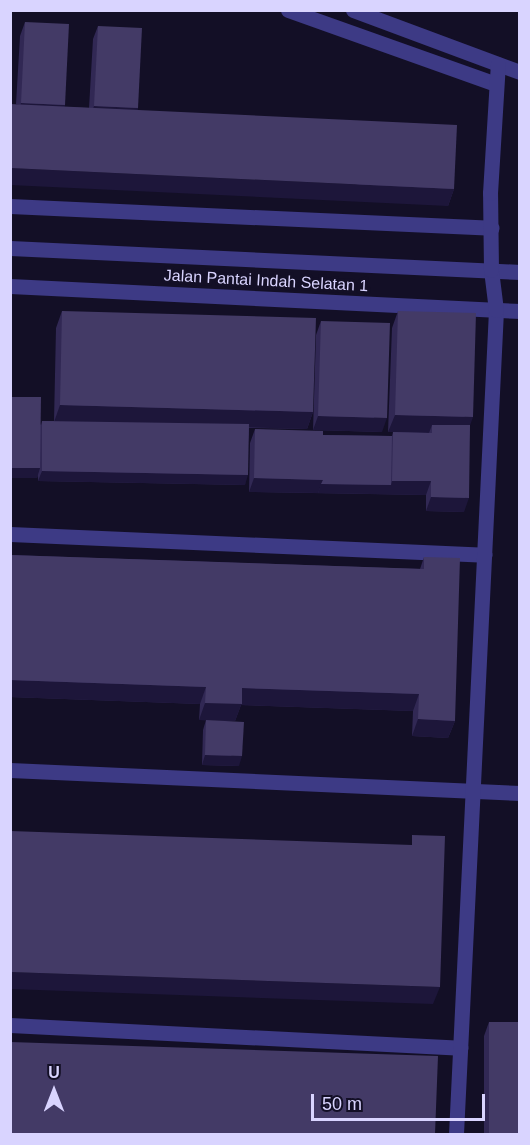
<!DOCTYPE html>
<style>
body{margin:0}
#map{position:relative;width:530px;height:1145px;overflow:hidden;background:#130f26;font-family:Helvetica,sans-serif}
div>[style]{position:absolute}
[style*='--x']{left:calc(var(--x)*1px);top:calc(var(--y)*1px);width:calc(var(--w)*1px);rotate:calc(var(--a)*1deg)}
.minor>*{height:15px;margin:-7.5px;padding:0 7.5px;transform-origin:7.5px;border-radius:7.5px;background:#3d3a85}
.wall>*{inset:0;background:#312854}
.shaded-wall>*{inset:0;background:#1d163a}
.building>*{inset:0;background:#433a66}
span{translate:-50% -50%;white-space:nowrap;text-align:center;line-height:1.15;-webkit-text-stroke:6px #130f26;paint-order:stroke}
.street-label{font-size:16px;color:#d9d4ff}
.frame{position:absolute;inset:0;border:12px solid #d9d4ff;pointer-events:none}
.north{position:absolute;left:24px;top:1061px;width:60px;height:60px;-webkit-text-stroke:4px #130f26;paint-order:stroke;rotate:0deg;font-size:16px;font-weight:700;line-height:24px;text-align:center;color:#d9d4ff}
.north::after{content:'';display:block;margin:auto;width:21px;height:27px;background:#d9d4ff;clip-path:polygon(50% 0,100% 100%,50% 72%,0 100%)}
.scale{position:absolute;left:311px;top:1094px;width:174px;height:27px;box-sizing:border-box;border:3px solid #d9d4ff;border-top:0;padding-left:8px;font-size:18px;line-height:21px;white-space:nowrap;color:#d9d4ff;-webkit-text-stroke:4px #130f26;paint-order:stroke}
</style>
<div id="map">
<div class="minor">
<i style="--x:288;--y:10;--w:221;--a:19.6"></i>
<i style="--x:353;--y:10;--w:178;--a:20.4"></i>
<i style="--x:10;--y:206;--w:482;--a:2.6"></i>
<i style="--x:10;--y:248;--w:511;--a:2.69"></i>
<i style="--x:10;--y:286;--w:511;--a:2.81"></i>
<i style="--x:10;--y:534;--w:475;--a:2.5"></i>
<i style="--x:10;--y:770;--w:511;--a:2.58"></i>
<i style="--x:10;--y:1025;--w:451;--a:2.9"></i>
<i style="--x:456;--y:1134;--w:825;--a:-87.22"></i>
<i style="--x:496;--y:310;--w:40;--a:-97.1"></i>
<i style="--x:491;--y:270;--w:77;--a:-90.7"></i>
<i style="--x:490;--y:193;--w:129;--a:-86.5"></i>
</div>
<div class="wall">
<i style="clip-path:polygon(25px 22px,65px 105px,64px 107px,89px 108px,93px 39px,98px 26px,138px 108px,137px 110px,454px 189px,448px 206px,16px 104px,20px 36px)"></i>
<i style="clip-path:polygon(62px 311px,313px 412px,307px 429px,249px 428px,245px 485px,38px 481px,38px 474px,37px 478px,10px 478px,10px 397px,41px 425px,42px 421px,54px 421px,56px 328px)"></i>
<i style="clip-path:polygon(398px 311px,470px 425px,464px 512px,426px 511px,426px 495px,249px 492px,250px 443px,255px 429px,323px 435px,392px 436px,393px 432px,388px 432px,392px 328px)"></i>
<i style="clip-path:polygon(321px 321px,382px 432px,313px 430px,316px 335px)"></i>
<i style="clip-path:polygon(10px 555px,420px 569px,424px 557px,455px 721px,448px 738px,412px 736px,413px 711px,241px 705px,235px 721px,199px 720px,200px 704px,10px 697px)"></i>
<i style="clip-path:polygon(206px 720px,239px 766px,202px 765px,203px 730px)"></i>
<i style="clip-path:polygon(489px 1022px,519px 1134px,484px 1134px,484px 1036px)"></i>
</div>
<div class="shaded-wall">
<i style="clip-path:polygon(21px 103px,65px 105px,60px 119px,16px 117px)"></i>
<i style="clip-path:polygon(94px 106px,138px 108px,133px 122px,89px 120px)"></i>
<i style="clip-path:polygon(10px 168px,454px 189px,448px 206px,10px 185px)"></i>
<i style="clip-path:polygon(60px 405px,313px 412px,307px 429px,54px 422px)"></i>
<i style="clip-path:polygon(395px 415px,473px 417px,467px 434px,432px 425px,429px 433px,388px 432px)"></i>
<i style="clip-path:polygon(318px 416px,387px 418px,382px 432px,313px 430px)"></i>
<i style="clip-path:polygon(10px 468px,40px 468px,37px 478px,10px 478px)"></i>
<i style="clip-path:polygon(42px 471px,248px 475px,245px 485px,38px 481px)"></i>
<i style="clip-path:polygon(254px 478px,323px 480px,318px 493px,249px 492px)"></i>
<i style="clip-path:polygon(392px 481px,431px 481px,426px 495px,318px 493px,321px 484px,391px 485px)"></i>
<i style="clip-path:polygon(431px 497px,469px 498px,464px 512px,426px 511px)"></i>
<i style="clip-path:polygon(10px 680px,206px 687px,200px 704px,10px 697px)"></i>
<i style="clip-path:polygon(242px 688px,419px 694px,413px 711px,241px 705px,235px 721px,199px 720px,205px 703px)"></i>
<i style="clip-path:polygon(418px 719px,455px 721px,448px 738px,412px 736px)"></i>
<i style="clip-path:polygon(205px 755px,242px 756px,239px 766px,202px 765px)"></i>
<i style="clip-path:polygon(10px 972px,440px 987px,433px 1004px,10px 989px)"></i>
</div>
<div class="building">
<i style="clip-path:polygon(25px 22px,69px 24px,65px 105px,21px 103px)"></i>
<i style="clip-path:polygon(98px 26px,142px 28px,138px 108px,94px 106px)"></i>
<i style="clip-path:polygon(10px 104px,457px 125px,454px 189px,10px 168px)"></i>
<i style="clip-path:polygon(62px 311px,316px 318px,313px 412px,60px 405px)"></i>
<i style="clip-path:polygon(398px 311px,476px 313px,473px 417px,395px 415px)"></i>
<i style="clip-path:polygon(321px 321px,390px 323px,387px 418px,318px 416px)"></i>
<i style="clip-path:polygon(10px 397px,41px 397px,40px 468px,10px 468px)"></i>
<i style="clip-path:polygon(42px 421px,249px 424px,248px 475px,42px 471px)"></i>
<i style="clip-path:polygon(432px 425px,470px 425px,469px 498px,431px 497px,431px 481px,392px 481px,393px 432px,432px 433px)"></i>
<i style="clip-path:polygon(255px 429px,323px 431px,323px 480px,254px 478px)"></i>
<i style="clip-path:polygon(323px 435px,392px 436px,391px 485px,321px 484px,323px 480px)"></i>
<i style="clip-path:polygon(10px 555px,424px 569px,424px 557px,460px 558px,455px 721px,418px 719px,419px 694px,242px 688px,242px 704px,205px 703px,206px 687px,10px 680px)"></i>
<i style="clip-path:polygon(206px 720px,244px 722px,242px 756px,205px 755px)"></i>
<i style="clip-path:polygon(10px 831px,412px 845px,412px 835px,445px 836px,440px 987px,10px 972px)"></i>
<i style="clip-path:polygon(489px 1022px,519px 1022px,519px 1134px,489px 1134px)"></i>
<i style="clip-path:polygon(10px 1042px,438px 1056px,435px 1134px,10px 1134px)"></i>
</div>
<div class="street-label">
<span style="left:266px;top:281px;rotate:3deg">Jalan Pantai Indah Selatan 1</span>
</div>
<div class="frame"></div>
<div class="north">U</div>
<div class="scale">50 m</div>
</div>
